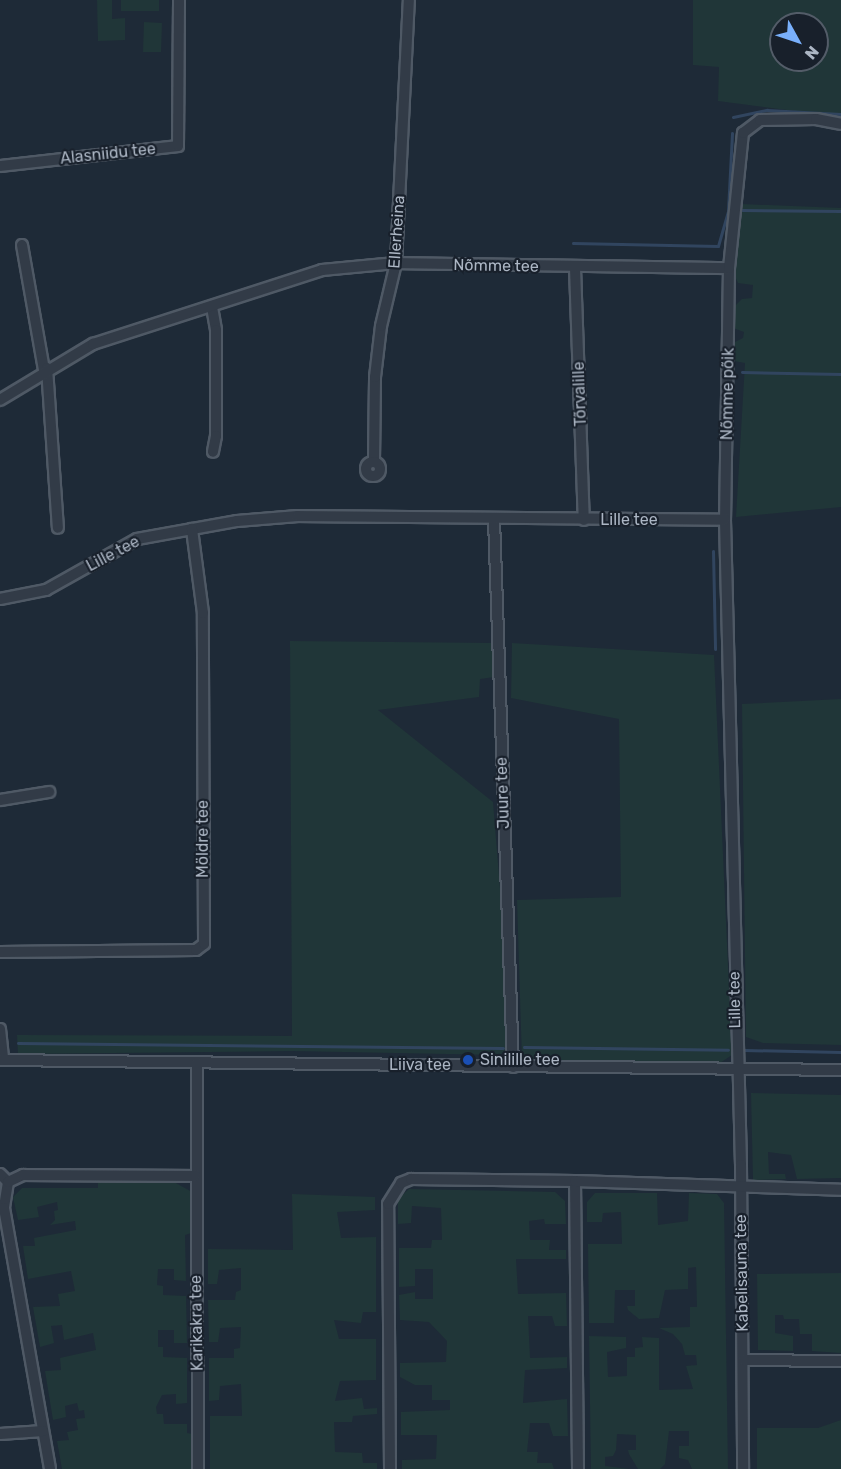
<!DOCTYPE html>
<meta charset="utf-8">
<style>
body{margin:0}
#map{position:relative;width:841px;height:1469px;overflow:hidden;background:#1e2a37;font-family:Rubik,sans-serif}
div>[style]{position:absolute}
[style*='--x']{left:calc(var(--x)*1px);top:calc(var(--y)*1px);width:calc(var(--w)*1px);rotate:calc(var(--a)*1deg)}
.green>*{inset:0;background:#203638}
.stream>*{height:3px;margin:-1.5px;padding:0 1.5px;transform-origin:1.5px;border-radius:1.5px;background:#31455f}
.roads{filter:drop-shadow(2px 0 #4f5965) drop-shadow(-2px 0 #4f5965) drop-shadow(0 2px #4f5965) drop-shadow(0 -2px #4f5965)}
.minor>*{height:10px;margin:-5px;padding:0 5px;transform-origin:5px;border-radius:5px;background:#323b47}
.minor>.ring{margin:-5px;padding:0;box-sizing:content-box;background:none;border:10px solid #323b47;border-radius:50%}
.dots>*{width:16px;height:16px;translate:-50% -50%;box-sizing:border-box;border:3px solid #18202b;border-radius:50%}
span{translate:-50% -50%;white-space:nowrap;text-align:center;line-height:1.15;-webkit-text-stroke:4.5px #18202b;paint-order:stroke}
.street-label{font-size:16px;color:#acb6c4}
.poi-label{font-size:16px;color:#acb6c4}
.left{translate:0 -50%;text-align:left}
.north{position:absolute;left:769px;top:12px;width:60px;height:60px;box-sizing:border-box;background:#18202b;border:2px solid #535c68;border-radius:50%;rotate:130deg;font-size:16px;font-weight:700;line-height:24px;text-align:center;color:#acb6c4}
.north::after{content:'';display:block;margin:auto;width:21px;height:27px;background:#79b0fc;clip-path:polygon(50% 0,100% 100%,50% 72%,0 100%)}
</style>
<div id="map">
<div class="green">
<i style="clip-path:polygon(97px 0,112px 0,112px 19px,125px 18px,125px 40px,98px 41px)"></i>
<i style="clip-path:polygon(121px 0,159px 0,159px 11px,121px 11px)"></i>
<i style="clip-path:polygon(evenodd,693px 0,841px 0,841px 117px,718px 101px,719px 67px,693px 65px,693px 0,781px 24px,817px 24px,817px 60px,781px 60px,781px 24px)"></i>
<i style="clip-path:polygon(144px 22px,162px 23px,161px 52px,143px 52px)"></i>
<i style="clip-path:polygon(741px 204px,841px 208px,841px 507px,736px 517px,745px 363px,734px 361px,733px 343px,743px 338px,744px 332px,733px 328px,734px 307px,742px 299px,752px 298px,753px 285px,738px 283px,734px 274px)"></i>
<i style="clip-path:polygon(290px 641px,492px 643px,494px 677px,480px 679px,479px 697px,378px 710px,493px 802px,501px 901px,506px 1050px,500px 1055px,292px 1051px,18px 1054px,17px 1035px,292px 1036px)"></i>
<i style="clip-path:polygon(512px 643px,714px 655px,732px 1055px,720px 1063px,522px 1061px,517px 900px,621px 897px,619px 719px,511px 698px)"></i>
<i style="clip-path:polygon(841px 699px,841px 1045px,763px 1043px,746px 1037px,742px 704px)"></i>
<i style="clip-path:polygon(751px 1093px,841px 1095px,841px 1178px,797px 1179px,791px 1155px,768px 1152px,769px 1174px,785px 1174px,786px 1179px,753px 1180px)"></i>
<i style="clip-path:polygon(98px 1182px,174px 1182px,192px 1192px,191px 1233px,185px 1235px,186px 1281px,174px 1280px,174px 1269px,158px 1269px,157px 1285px,163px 1286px,163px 1295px,186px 1296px,187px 1343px,174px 1343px,174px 1330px,158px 1330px,158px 1347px,163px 1347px,163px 1357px,187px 1358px,187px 1403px,176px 1404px,176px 1394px,162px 1395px,156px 1407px,157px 1414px,163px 1414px,164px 1424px,187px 1424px,187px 1433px,193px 1434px,193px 1469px,62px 1469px,57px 1441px,69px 1440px,67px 1432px,78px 1430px,76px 1419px,85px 1418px,84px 1410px,79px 1411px,77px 1403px,65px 1406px,66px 1417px,53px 1420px,45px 1371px,61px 1370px,60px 1358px,96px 1350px,93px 1333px,64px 1340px,62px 1325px,51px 1326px,54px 1343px,40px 1347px,33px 1307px,60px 1306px,58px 1294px,75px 1291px,71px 1271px,28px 1279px,23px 1246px,35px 1246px,34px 1238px,76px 1230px,75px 1221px,50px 1225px,55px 1220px,54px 1211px,58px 1210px,57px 1202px,37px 1207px,39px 1217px,18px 1220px,13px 1197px,22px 1188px,98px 1188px)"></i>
<i style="clip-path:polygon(409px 1189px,555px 1192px,565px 1201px,566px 1224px,545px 1224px,544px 1219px,529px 1221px,530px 1240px,550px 1240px,549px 1250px,566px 1250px,566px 1259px,516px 1259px,518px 1294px,566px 1293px,567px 1326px,555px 1326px,552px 1316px,528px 1316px,530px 1358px,567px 1357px,567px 1368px,525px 1370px,523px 1403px,567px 1399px,568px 1436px,553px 1436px,549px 1423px,530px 1423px,527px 1452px,538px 1452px,537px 1463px,552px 1463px,554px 1469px,402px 1469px,402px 1460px,436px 1459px,437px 1435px,401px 1435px,401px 1412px,450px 1410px,450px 1400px,432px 1400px,432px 1385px,415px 1385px,400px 1377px,400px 1363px,446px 1362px,447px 1341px,429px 1322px,400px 1320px,399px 1295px,415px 1292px,415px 1299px,433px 1299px,433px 1269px,415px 1269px,415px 1286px,399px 1287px,399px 1248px,431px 1248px,432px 1240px,442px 1240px,441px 1208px,412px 1206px,411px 1223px,398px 1224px,398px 1199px)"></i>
<i style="clip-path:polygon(595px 1193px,657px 1193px,658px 1225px,688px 1221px,689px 1193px,717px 1194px,724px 1203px,728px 1469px,692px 1469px,688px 1460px,679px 1458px,679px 1446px,689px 1446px,689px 1431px,669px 1431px,665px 1464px,660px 1469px,638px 1469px,629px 1454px,628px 1450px,636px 1450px,636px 1435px,617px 1434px,616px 1450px,613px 1456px,605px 1457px,605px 1466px,629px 1469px,591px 1469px,589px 1336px,626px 1337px,626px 1348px,607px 1352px,608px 1377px,627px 1376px,627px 1357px,635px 1357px,635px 1348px,643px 1347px,642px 1337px,659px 1338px,659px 1390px,693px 1389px,686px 1366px,697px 1365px,696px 1355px,685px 1355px,682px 1344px,673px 1334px,659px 1328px,690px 1327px,690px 1307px,697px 1307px,696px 1267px,688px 1268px,688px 1289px,665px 1290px,659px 1318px,639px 1319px,628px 1310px,627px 1306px,635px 1306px,635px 1290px,615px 1290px,614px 1323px,589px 1323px,588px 1244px,622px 1244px,621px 1212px,603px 1213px,602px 1222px,587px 1222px,587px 1202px)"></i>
<i style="clip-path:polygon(292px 1194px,375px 1197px,375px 1210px,337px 1212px,341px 1238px,376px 1237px,376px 1312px,363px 1312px,361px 1323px,334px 1320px,339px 1339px,376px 1339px,376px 1380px,340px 1381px,335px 1401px,362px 1398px,364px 1409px,377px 1408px,377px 1414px,353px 1416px,352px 1422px,334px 1422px,335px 1452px,362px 1453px,363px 1463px,377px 1463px,377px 1469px,210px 1469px,210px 1416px,242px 1416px,241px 1384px,220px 1386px,219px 1400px,209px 1401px,209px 1358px,234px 1358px,234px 1349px,240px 1348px,241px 1327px,220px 1328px,218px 1342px,209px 1342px,208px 1300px,235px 1300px,236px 1292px,241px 1290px,241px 1268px,219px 1270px,217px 1284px,208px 1284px,208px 1249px,293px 1250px)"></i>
<i style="clip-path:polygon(841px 1273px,841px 1353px,812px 1351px,812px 1334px,800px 1334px,799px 1319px,784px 1319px,783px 1315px,775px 1315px,775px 1333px,793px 1336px,793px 1351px,758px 1350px,757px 1274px)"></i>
<i style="clip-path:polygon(841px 1420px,841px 1469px,757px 1469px,757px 1428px,818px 1428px)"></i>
</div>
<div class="stream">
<i style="--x:733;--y:117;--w:35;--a:-12"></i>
<i style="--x:767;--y:110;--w:74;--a:3.1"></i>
<i style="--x:742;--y:210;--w:99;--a:0.6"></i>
<i style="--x:573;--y:243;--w:145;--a:1.2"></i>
<i style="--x:718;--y:246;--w:37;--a:-74"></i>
<i style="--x:728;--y:210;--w:77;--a:-87"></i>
<i style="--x:742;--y:372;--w:99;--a:1.2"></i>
<i style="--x:713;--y:551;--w:98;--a:88.8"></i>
<i style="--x:18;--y:1043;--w:485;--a:0.6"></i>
<i style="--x:524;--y:1047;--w:204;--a:0.8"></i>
<i style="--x:744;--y:1050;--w:97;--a:1.2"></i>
</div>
<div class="roads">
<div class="minor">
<i style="--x:0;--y:166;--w:179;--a:-6.4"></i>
<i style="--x:178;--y:146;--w:146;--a:-89.6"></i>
<i style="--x:22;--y:245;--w:127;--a:80"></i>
<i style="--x:575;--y:268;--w:252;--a:88"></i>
<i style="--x:729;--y:268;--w:252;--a:90.9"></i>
<i style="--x:725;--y:520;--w:645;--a:88.58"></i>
<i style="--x:741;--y:1165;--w:304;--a:89.6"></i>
<i style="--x:212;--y:307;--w:23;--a:80"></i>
<i style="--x:216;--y:330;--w:106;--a:90"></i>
<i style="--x:216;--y:436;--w:16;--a:101"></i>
<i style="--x:47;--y:368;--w:160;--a:86.1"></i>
<i style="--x:0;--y:400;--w:109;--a:-31.1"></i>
<i style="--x:93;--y:344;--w:241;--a:-17.9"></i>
<i style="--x:322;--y:270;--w:74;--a:-5.4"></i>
<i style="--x:396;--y:263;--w:333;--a:0.9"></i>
<i style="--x:729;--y:268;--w:136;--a:-84.1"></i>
<i style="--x:743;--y:133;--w:21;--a:-37"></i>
<i style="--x:760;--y:120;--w:56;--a:-1"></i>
<i style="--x:816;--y:119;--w:25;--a:11"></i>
<i style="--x:374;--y:461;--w:84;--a:-89.3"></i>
<i style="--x:375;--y:377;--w:51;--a:-83.3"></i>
<i style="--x:381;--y:326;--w:65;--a:-76.6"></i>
<i style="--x:396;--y:263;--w:263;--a:-87.2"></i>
<i class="ring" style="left:366px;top:462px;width:4px;height:4px"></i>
<i style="--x:494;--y:519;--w:548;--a:88.01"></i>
<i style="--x:0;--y:599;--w:47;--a:-11.1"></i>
<i style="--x:46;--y:590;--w:104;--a:-29.3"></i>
<i style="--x:137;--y:539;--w:102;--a:-10.2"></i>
<i style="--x:237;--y:521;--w:61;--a:-4.7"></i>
<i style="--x:298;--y:516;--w:427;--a:0.5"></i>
<i style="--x:0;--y:800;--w:50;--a:-9.3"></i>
<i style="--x:0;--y:952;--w:196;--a:-0.6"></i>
<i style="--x:196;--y:950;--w:10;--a:-37"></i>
<i style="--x:204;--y:944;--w:331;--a:-90.2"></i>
<i style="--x:203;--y:613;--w:85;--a:-97.5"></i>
<i style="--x:0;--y:1029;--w:31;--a:84"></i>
<i style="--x:0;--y:1060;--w:841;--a:0.68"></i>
<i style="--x:197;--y:1063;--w:406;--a:89.9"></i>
<i style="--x:0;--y:1174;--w:11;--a:45"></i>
<i style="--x:8;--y:1182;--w:26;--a:99"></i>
<i style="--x:4;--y:1208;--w:265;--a:80"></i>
<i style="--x:575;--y:1181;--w:288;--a:89.4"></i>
<i style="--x:8;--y:1182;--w:17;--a:-25"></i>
<i style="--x:23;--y:1175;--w:172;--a:0.3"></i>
<i style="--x:743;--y:1360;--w:98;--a:0.6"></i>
<i style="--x:0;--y:1434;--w:43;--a:-4"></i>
<i style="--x:390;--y:1469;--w:265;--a:-90.4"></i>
<i style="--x:388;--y:1204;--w:25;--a:-58"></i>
<i style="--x:401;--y:1183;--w:11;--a:-22"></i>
<i style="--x:411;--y:1179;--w:164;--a:0.7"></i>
<i style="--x:575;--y:1181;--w:266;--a:1.9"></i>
</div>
</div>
<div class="dots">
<i style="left:468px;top:1060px;background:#1a4fb4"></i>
</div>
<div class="street-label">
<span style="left:108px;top:154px;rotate:-6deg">Alasniidu tee</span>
<span style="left:397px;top:232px;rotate:-86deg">Ellerheina</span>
<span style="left:496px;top:266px;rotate:1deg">Nõmme tee</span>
<span style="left:580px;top:394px;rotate:-92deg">Tõrvalille</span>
<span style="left:728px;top:394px;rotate:-89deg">Nõmme põik</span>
<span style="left:629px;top:520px">Lille tee</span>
<span style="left:113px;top:554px;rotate:-28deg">Lille tee</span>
<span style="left:503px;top:793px;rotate:-92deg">Juure tee</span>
<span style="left:203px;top:839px;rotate:-90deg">Möldre tee</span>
<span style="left:735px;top:1000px;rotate:-91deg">Lille tee</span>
<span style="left:420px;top:1065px">Liiva tee</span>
<span style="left:742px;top:1273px;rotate:-91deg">Kabelisauna tee</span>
<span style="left:197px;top:1323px;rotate:-91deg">Karikakra tee</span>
</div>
<div class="poi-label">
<span class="left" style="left:480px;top:1060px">Sinilille tee</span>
</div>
<div class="north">N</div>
</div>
